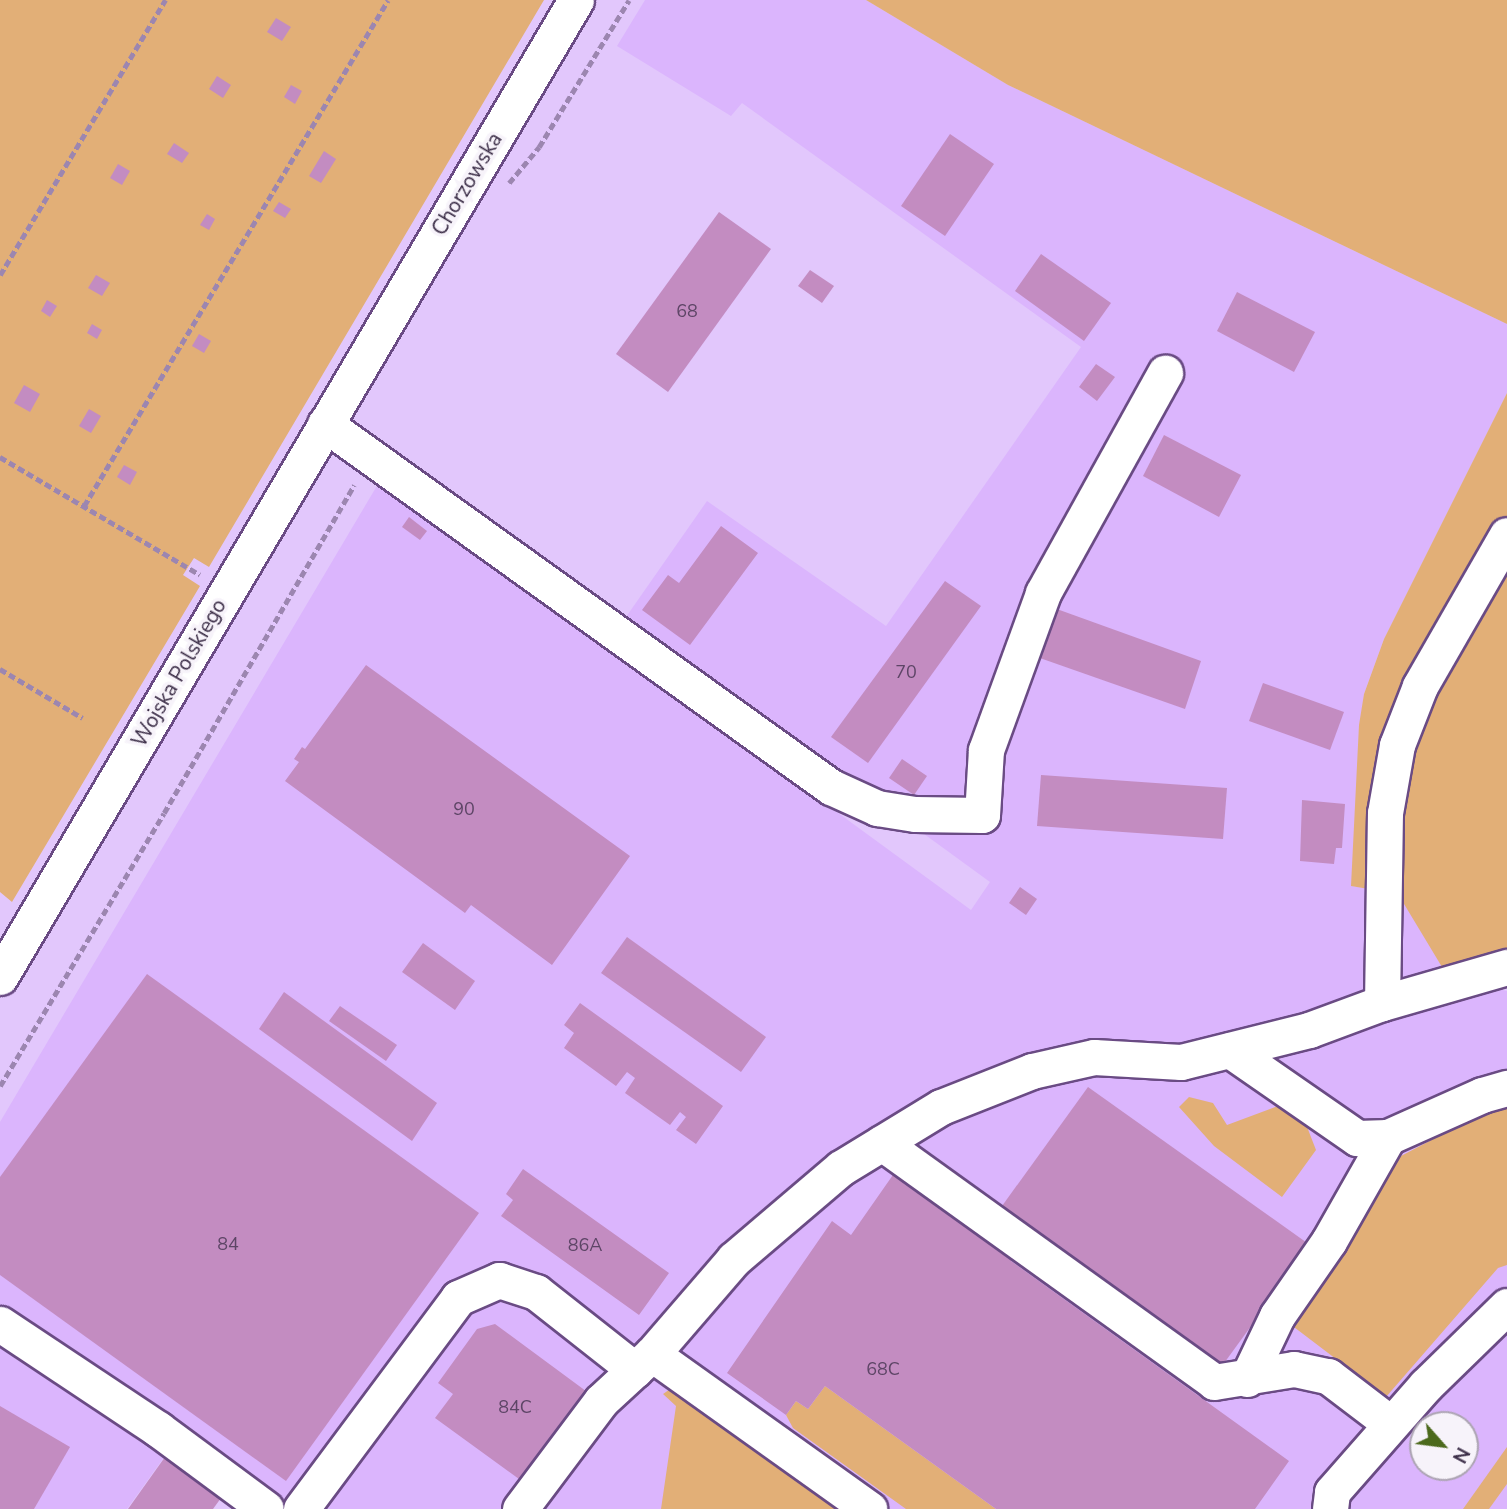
<!DOCTYPE html>
<style>
body{margin:0}
#map{position:relative;width:1507px;height:1509px;overflow:hidden;background:#e2c7fc;font-family:"Nunito Sans",sans-serif}
div>[style]{position:absolute}
[style*='--x']{left:calc(var(--x)*1px);top:calc(var(--y)*1px);width:calc(var(--w)*1px);rotate:calc(var(--a)*1deg)}
.built>*{inset:0;background:#dbb5fd}
.green>*{inset:0;background:#e2af77}
.building>*{inset:0;background:#c38cc1}
.path>*{height:4.5px;margin-top:-2.25px;transform-origin:0;background:repeating-linear-gradient(90deg,#9c86b0 0 7px,transparent 0 10.5px)}
.roads{filter:drop-shadow(2px 0 #6a4b84) drop-shadow(-2px 0 #6a4b84) drop-shadow(0 2px #6a4b84) drop-shadow(0 -2px #6a4b84)}
.minor>*{height:35px;margin:-17.5px;padding:0 17.5px;transform-origin:17.5px;border-radius:17.5px;background:#fff}
span{translate:-50% -50%;white-space:nowrap;text-align:center;line-height:1.15;-webkit-text-stroke:7px #f7f3fa;paint-order:stroke}
.number-label{font-size:18px;color:#5d4566}
.number-label span{-webkit-text-stroke-width:0}
.street-label{font-size:21px;color:#3b2d47}
.north{position:absolute;left:1409px;top:1411px;width:70px;height:70px;box-sizing:border-box;background:#f7f3fa;border:2px solid #aca4b2;border-radius:50%;rotate:118deg;font-size:19px;font-weight:700;line-height:28px;text-align:center;color:#3b2d47}
.north::after{content:'';display:block;margin:auto;width:24px;height:32px;background:#4c691c;clip-path:polygon(50% 0,100% 100%,50% 72%,0 100%)}
</style>
<div id="map">
<div class="built">
<i style="clip-path:polygon(evenodd,645px 0,866px 0,1008px 85px,1507px 324px,1507px 393px,1384px 639px,1364px 694px,1352px 886px,1398px 894px,1490px 987px,1507px 991px,1507px 1509px,238px 1509px,165px 1456px,127px 1509px,0 1509px,0 1122px,381px 479px,971px 910px,990px 882px,626px 617px,707px 501px,886px 626px,1081px 347px,742px 103px,731px 116px,617px 46px,645px 0,1423px 1425px,1465px 1425px,1465px 1467px,1423px 1467px,1423px 1425px)"></i>
</div>
<div class="green">
<i style="clip-path:polygon(0 0,544px 0,209px 567px,194px 558px,183px 575px,200px 586px,12px 902px,0 892px)"></i>
<i style="clip-path:polygon(866px 0,1507px 0,1507px 324px,1008px 85px)"></i>
<i style="clip-path:polygon(1507px 393px,1507px 985px,1501px 982px,1490px 987px,1442px 967px,1398px 894px,1351px 886px,1359px 725px,1364px 694px,1384px 639px)"></i>
<i style="clip-path:polygon(1189px 1097px,1213px 1103px,1227px 1125px,1283px 1104px,1304px 1119px,1316px 1150px,1282px 1197px,1214px 1146px,1179px 1107px)"></i>
<i style="clip-path:polygon(1507px 1105px,1507px 1265px,1498px 1268px,1386px 1397px,1286px 1321px,1382px 1166px,1496px 1106px)"></i>
<i style="clip-path:polygon(676px 1385px,853px 1509px,661px 1509px,676px 1406px,663px 1394px)"></i>
<i style="clip-path:polygon(825px 1386px,996px 1509px,906px 1509px,793px 1428px,786px 1415px,796px 1401px,808px 1409px)"></i>
<i style="clip-path:polygon(1507px 1447px,1507px 1484px,1489px 1509px,1463px 1509px)"></i>
</div>
<div class="building">
<i style="clip-path:polygon(276px 18px,291px 27px,282px 41px,267px 32px)"></i>
<i style="clip-path:polygon(217px 76px,231px 85px,223px 98px,209px 89px)"></i>
<i style="clip-path:polygon(291px 85px,302px 91px,295px 104px,284px 97px)"></i>
<i style="clip-path:polygon(950px 134px,994px 164px,945px 236px,901px 206px)"></i>
<i style="clip-path:polygon(174px 143px,189px 153px,182px 163px,167px 154px)"></i>
<i style="clip-path:polygon(324px 151px,336px 159px,321px 183px,309px 176px)"></i>
<i style="clip-path:polygon(118px 164px,130px 171px,122px 185px,110px 178px)"></i>
<i style="clip-path:polygon(279px 202px,291px 209px,285px 218px,273px 211px)"></i>
<i style="clip-path:polygon(719px 212px,771px 249px,668px 392px,616px 354px)"></i>
<i style="clip-path:polygon(207px 214px,215px 219px,209px 230px,200px 225px)"></i>
<i style="clip-path:polygon(1041px 254px,1111px 303px,1084px 341px,1015px 291px)"></i>
<i style="clip-path:polygon(810px 270px,834px 286px,822px 303px,798px 286px)"></i>
<i style="clip-path:polygon(96px 275px,110px 283px,102px 296px,88px 288px)"></i>
<i style="clip-path:polygon(1237px 292px,1315px 332px,1294px 372px,1217px 331px)"></i>
<i style="clip-path:polygon(47px 300px,57px 306px,50px 317px,41px 311px)"></i>
<i style="clip-path:polygon(92px 324px,102px 330px,97px 339px,87px 333px)"></i>
<i style="clip-path:polygon(199px 334px,211px 341px,204px 353px,192px 346px)"></i>
<i style="clip-path:polygon(1096px 364px,1115px 377px,1097px 401px,1079px 387px)"></i>
<i style="clip-path:polygon(24px 385px,40px 394px,30px 412px,14px 403px)"></i>
<i style="clip-path:polygon(89px 409px,101px 416px,91px 433px,79px 426px)"></i>
<i style="clip-path:polygon(1164px 435px,1241px 475px,1219px 517px,1143px 476px)"></i>
<i style="clip-path:polygon(124px 465px,137px 472px,130px 485px,117px 477px)"></i>
<i style="clip-path:polygon(409px 517px,427px 531px,420px 540px,402px 527px)"></i>
<i style="clip-path:polygon(721px 526px,758px 553px,690px 645px,642px 610px,668px 575px,679px 583px)"></i>
<i style="clip-path:polygon(945px 581px,981px 606px,868px 763px,831px 737px)"></i>
<i style="clip-path:polygon(1054px 608px,1201px 661px,1185px 709px,1037px 657px)"></i>
<i style="clip-path:polygon(366px 665px,630px 856px,552px 965px,471px 905px,465px 913px,285px 781px,299px 762px,294px 759px,302px 747px,305px 749px)"></i>
<i style="clip-path:polygon(1263px 683px,1344px 712px,1330px 750px,1249px 721px)"></i>
<i style="clip-path:polygon(902px 759px,927px 776px,914px 795px,889px 778px)"></i>
<i style="clip-path:polygon(1041px 775px,1227px 788px,1223px 839px,1037px 826px)"></i>
<i style="clip-path:polygon(1302px 800px,1345px 804px,1342px 848px,1336px 848px,1334px 864px,1300px 861px)"></i>
<i style="clip-path:polygon(1020px 887px,1037px 899px,1026px 915px,1009px 903px)"></i>
<i style="clip-path:polygon(627px 937px,766px 1037px,741px 1072px,601px 973px)"></i>
<i style="clip-path:polygon(423px 943px,475px 981px,455px 1010px,402px 972px)"></i>
<i style="clip-path:polygon(147px 974px,479px 1213px,286px 1481px,0 1275px,0 1177px)"></i>
<i style="clip-path:polygon(284px 992px,437px 1103px,412px 1141px,259px 1029px)"></i>
<i style="clip-path:polygon(580px 1003px,723px 1106px,696px 1144px,676px 1130px,686px 1117px,680px 1112px,670px 1125px,625px 1093px,635px 1078px,627px 1072px,616px 1086px,564px 1048px,574px 1033px,564px 1025px)"></i>
<i style="clip-path:polygon(340px 1006px,397px 1045px,386px 1061px,329px 1021px)"></i>
<i style="clip-path:polygon(1088px 1087px,1310px 1245px,1222px 1366px,1002px 1206px)"></i>
<i style="clip-path:polygon(523px 1169px,669px 1273px,639px 1315px,501px 1216px,513px 1200px,506px 1194px)"></i>
<i style="clip-path:polygon(895px 1172px,1013px 1258px,1011px 1261px,1289px 1461px,1255px 1509px,996px 1509px,825px 1386px,808px 1409px,796px 1401px,786px 1415px,727px 1373px,832px 1221px,851px 1235px)"></i>
<i style="clip-path:polygon(495px 1324px,594px 1397px,530px 1487px,435px 1418px,453px 1394px,438px 1383px,477px 1329px)"></i>
<i style="clip-path:polygon(0 1406px,70px 1447px,34px 1509px,0 1509px)"></i>
<i style="clip-path:polygon(165px 1457px,221px 1498px,213px 1509px,128px 1509px)"></i>
</div>
<div class="path">
<i style="--x:509;--y:183;--w:47;--a:-50.2"></i>
<i style="--x:539;--y:147;--w:172;--a:-58.5"></i>
<i style="--x:0;--y:275;--w:321;--a:-59"></i>
<i style="--x:0;--y:457;--w:232;--a:30.5"></i>
<i style="--x:84;--y:506;--w:590;--a:-59"></i>
<i style="--x:0;--y:669;--w:96;--a:30.6"></i>
<i style="--x:0;--y:1086;--w:318;--a:-59"></i>
<i style="--x:164;--y:813;--w:379;--a:-59.9"></i>
</div>
<div class="roads">
<div class="minor">
<i style="--x:325;--y:424;--w:623;--a:35.66"></i>
<i style="--x:831;--y:787;--w:51;--a:24.5"></i>
<i style="--x:877;--y:808;--w:38;--a:9"></i>
<i style="--x:915;--y:814;--w:67;--a:0.9"></i>
<i style="--x:982;--y:815;--w:65;--a:-86.5"></i>
<i style="--x:986;--y:750;--w:167;--a:-70"></i>
<i style="--x:1043;--y:593;--w:252;--a:-61"></i>
<i style="--x:0;--y:977;--w:1134;--a:-59.48"></i>
<i style="--x:1382;--y:1003;--w:190;--a:-89.1"></i>
<i style="--x:1385;--y:813;--w:69;--a:-80"></i>
<i style="--x:1397;--y:745;--w:63;--a:-68.7"></i>
<i style="--x:1420;--y:686;--w:174;--a:-60.1"></i>
<i style="--x:1230;--y:1050;--w:155;--a:34.7"></i>
<i style="--x:1357;--y:1138;--w:31;--a:-2"></i>
<i style="--x:1388;--y:1137;--w:103;--a:-24.1"></i>
<i style="--x:1482;--y:1095;--w:26;--a:-16"></i>
<i style="--x:882;--y:1143;--w:409;--a:35.7"></i>
<i style="--x:1214;--y:1382;--w:81;--a:-9.2"></i>
<i style="--x:1294;--y:1369;--w:35;--a:12"></i>
<i style="--x:1328;--y:1376;--w:79;--a:37.3"></i>
<i style="--x:0;--y:1324;--w:190;--a:33.6"></i>
<i style="--x:158;--y:1429;--w:134;--a:36.5"></i>
<i style="--x:652;--y:1354;--w:267;--a:35.5"></i>
<i style="--x:1247;--y:1379;--w:70;--a:-64.5"></i>
<i style="--x:1277;--y:1316;--w:91;--a:-55.3"></i>
<i style="--x:1329;--y:1241;--w:120;--a:-60.4"></i>
<i style="--x:301;--y:1509;--w:263;--a:-53.3"></i>
<i style="--x:458;--y:1298;--w:45;--a:-23.7"></i>
<i style="--x:499;--y:1280;--w:39;--a:18"></i>
<i style="--x:536;--y:1292;--w:126;--a:38.2"></i>
<i style="--x:520;--y:1509;--w:135;--a:-53.1"></i>
<i style="--x:601;--y:1401;--w:69;--a:-42.7"></i>
<i style="--x:652;--y:1354;--w:125;--a:-49.2"></i>
<i style="--x:734;--y:1259;--w:140;--a:-40.4"></i>
<i style="--x:841;--y:1168;--w:117;--a:-31.4"></i>
<i style="--x:941;--y:1107;--w:98;--a:-21.6"></i>
<i style="--x:1032;--y:1071;--w:64;--a:-12.7"></i>
<i style="--x:1094;--y:1057;--w:87;--a:3.3"></i>
<i style="--x:1181;--y:1062;--w:132;--a:-14"></i>
<i style="--x:1309;--y:1030;--w:78;--a:-20.3"></i>
<i style="--x:1382;--y:1003;--w:130;--a:-16.1"></i>
<i style="--x:1330;--y:1509;--w:17;--a:-83"></i>
<i style="--x:1332;--y:1492;--w:142;--a:-48.7"></i>
<i style="--x:1426;--y:1385;--w:113;--a:-44.3"></i>
</div>
</div>
<div class="number-label">
<span style="left:687px;top:311px">68</span>
<span style="left:906px;top:672px">70</span>
<span style="left:464px;top:809px">90</span>
<span style="left:228px;top:1244px">84</span>
<span style="left:585px;top:1245px">86A</span>
<span style="left:883px;top:1369px">68C</span>
<span style="left:515px;top:1407px">84C</span>
</div>
<div class="street-label">
<span style="left:467px;top:184px;rotate:-59deg">Chorzowska</span>
<span style="left:179px;top:673px;rotate:-60deg">Wojska Polskiego</span>
</div>
<div class="north">N</div>
</div>
